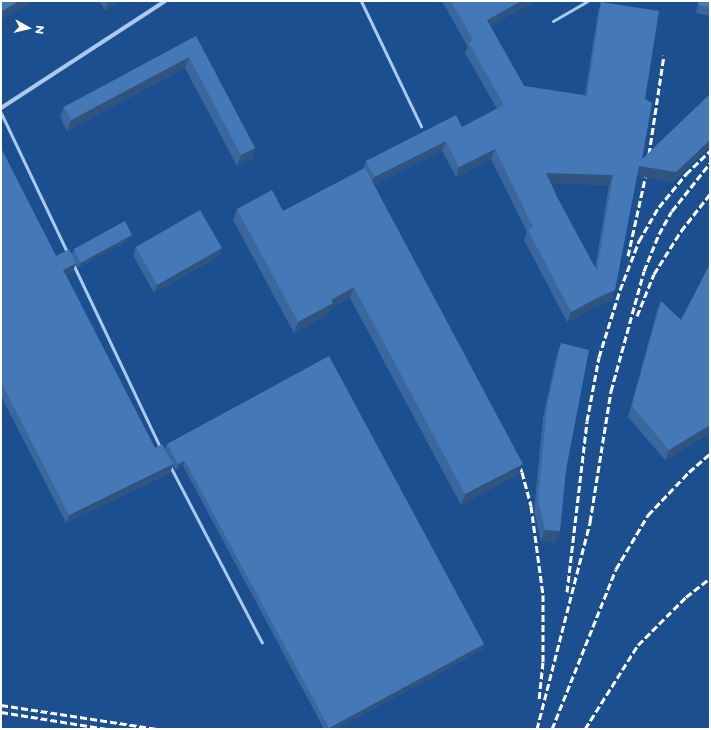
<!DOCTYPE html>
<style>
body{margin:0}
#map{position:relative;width:711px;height:730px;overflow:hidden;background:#1b4f8f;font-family:Montserrat,sans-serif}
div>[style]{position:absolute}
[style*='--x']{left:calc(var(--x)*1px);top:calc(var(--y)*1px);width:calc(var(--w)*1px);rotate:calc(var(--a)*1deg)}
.lane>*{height:3px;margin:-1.5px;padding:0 1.5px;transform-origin:1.5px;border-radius:1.5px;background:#a9c9ee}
.street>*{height:4px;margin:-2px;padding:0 2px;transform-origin:2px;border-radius:2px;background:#a9c9ee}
.rail>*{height:3px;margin-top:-1.5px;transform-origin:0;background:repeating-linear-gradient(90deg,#fff 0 7px,transparent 0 10px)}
.wall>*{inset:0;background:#3a679d}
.shaded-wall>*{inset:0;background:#305480}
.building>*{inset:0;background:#4478b7}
span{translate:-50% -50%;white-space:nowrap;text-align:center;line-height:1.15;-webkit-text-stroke:4px #1b4f8f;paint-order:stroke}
.frame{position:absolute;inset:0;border:2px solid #fff;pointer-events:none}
.north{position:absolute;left:8px;top:8px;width:40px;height:40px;-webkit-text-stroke:3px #1b4f8f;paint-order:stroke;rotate:98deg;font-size:11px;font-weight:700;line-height:16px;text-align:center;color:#fff}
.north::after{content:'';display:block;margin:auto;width:14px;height:18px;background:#fff;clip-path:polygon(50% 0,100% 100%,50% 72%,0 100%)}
</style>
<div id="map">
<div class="lane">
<i style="--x:361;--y:1;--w:139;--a:64.4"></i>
<i style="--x:553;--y:21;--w:39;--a:-30"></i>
<i style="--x:1;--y:113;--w:156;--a:64.6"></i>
<i style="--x:73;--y:264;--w:205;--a:64.6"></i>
<i style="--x:170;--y:466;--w:199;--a:62.5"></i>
</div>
<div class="street">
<i style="--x:1;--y:108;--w:196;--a:-33.1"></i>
</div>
<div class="rail">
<i style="--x:628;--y:256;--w:84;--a:-77.6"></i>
<i style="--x:646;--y:174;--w:120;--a:-81.4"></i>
<i style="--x:637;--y:316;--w:45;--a:-68"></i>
<i style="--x:654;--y:274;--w:51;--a:-57.9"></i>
<i style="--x:681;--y:231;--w:47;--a:-51.9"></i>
<i style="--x:516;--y:459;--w:14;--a:65"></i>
<i style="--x:522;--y:472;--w:35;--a:75"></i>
<i style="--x:531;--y:506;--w:90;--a:82.3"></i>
<i style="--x:543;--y:595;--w:67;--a:90"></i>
<i style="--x:543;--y:662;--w:38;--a:96"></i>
<i style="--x:567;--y:592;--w:172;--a:-83.3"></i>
<i style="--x:587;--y:421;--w:65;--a:-79.4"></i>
<i style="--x:599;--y:357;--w:70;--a:-72.6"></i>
<i style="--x:620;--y:290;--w:53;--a:-68.8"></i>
<i style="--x:639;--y:241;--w:39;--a:-60"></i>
<i style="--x:659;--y:207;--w:43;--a:-50.7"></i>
<i style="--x:686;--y:174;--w:33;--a:-44"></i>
<i style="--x:1;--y:705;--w:158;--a:8.7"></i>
<i style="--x:1;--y:712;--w:107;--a:9.1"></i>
<i style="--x:537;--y:729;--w:214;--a:-75.6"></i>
<i style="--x:590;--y:522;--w:133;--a:-80.9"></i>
<i style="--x:611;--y:391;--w:124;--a:-74.6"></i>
<i style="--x:644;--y:271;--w:40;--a:-68"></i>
<i style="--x:659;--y:234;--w:26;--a:-61"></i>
<i style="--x:672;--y:211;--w:61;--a:-51.6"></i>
<i style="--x:552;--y:729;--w:172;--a:-68.2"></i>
<i style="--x:616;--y:569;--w:63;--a:-59.3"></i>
<i style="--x:648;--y:515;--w:59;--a:-46.4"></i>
<i style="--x:689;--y:472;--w:28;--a:-41"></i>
<i style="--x:585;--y:729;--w:99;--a:-57.8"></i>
<i style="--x:638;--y:645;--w:68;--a:-45"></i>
<i style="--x:686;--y:597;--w:31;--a:-38"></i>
</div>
<div class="wall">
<i style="clip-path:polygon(99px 1px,119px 1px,105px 10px)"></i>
<i style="clip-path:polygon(evenodd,442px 1px,535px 1px,490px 26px,524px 86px,585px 95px,598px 12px,601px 2px,645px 99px,642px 159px,673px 182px,637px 176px,612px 300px,593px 308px,567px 322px,524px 240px,527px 232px,491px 159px,456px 177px,442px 151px,374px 185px,519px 474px,461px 505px,350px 298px,331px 308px,329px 314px,294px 333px,233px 220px,237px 209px,283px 211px,363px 169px,366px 161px,462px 127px,497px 109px,465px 53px,468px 47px,442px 1px,551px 183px,609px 185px,595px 269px,557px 197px,551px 183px)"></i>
<i style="clip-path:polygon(698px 1px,710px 1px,710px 16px,696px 13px)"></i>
<i style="clip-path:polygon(196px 36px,255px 148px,252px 159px,237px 166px,185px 68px,67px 131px,60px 117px,64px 107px)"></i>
<i style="clip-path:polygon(1px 148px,56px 256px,72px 254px,74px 249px,130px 240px,78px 268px,76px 263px,73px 271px,66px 275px,155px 448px,165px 449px,167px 444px,484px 644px,482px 650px,336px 729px,324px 729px,183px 466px,176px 470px,173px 465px,170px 473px,66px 523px,1px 396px)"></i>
<i style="clip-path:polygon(136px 247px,219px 256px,154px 293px,133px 255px)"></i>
<i style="clip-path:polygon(710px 264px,710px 433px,665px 460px,628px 417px,657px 311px,661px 301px,681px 320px)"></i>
<i style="clip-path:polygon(561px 343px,566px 470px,556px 542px,541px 541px,534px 511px,543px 417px,557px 354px)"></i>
</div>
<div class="shaded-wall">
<i style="clip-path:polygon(19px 1px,33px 1px,1px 20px,1px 12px)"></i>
<i style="clip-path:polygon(108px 1px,119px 1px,105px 10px)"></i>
<i style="clip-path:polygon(521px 1px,535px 1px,483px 30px,487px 20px)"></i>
<i style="clip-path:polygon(189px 57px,185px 68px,67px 131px,71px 120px)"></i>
<i style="clip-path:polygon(710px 140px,710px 146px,673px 182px,635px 176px,639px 166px)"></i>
<i style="clip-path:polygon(446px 141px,442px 151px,370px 187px,374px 177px)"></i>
<i style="clip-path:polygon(255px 148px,252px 159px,237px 166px,241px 155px)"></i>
<i style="clip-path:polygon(495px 149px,491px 159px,456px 177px,459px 167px)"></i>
<i style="clip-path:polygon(546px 173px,613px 175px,609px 185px,542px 183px)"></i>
<i style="clip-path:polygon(132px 235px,130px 240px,78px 268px,80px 263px)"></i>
<i style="clip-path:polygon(222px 248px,219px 256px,154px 293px,157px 285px)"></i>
<i style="clip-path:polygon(76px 263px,73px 271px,60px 278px,63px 270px)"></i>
<i style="clip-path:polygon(354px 287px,350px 298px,331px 308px,329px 314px,294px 333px,298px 322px,331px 300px)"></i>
<i style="clip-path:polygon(615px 290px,612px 300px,593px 308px,567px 322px,571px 312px,597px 298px)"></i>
<i style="clip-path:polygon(710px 425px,710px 433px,665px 460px,669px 450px)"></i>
<i style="clip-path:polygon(185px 461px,183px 466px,176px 470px,178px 464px)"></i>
<i style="clip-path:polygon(173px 464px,170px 473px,66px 523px,69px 515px)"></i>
<i style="clip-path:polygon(523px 464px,519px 474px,461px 505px,465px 494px)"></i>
<i style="clip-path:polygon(545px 530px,560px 531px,556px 542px,541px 541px)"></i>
<i style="clip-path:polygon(484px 644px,482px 650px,336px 729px,328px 729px,329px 728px)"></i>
</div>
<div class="building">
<i style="clip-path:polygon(1px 1px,19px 1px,1px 12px)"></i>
<i style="clip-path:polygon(evenodd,451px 1px,521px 1px,487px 20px,524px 86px,587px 96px,601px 2px,659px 11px,645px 99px,652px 103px,642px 159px,710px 94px,710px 140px,676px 172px,639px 166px,615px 290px,597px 298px,571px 312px,528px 230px,533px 227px,495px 149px,459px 167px,446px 141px,374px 177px,366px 161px,456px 115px,462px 127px,504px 105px,469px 43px,473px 40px,451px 1px,546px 173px,613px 175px,597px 271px,557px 197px,546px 173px)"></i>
<i style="clip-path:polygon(699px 1px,710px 1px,710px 7px,699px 5px)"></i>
<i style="clip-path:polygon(196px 36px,255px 148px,241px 155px,189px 57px,71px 120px,64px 107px)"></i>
<i style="clip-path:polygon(1px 148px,56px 256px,69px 249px,76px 263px,63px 270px,155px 448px,162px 444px,173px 464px,69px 515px,1px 382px)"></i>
<i style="clip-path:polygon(365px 168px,523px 464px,465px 494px,354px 287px,331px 300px,333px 303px,298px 322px,237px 209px,272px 190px,283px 211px)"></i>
<i style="clip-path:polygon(200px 210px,222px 248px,157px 285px,136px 247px)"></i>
<i style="clip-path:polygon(125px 221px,132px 235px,80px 263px,74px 249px)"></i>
<i style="clip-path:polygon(710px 264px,710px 425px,669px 450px,632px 406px,661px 301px,681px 320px)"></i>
<i style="clip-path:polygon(561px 343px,589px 350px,566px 470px,560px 531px,545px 530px,538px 500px,547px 406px)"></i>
<i style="clip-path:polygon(329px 356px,484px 644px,329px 728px,185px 461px,178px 464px,167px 444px)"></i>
</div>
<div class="frame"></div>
<div class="north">N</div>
</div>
